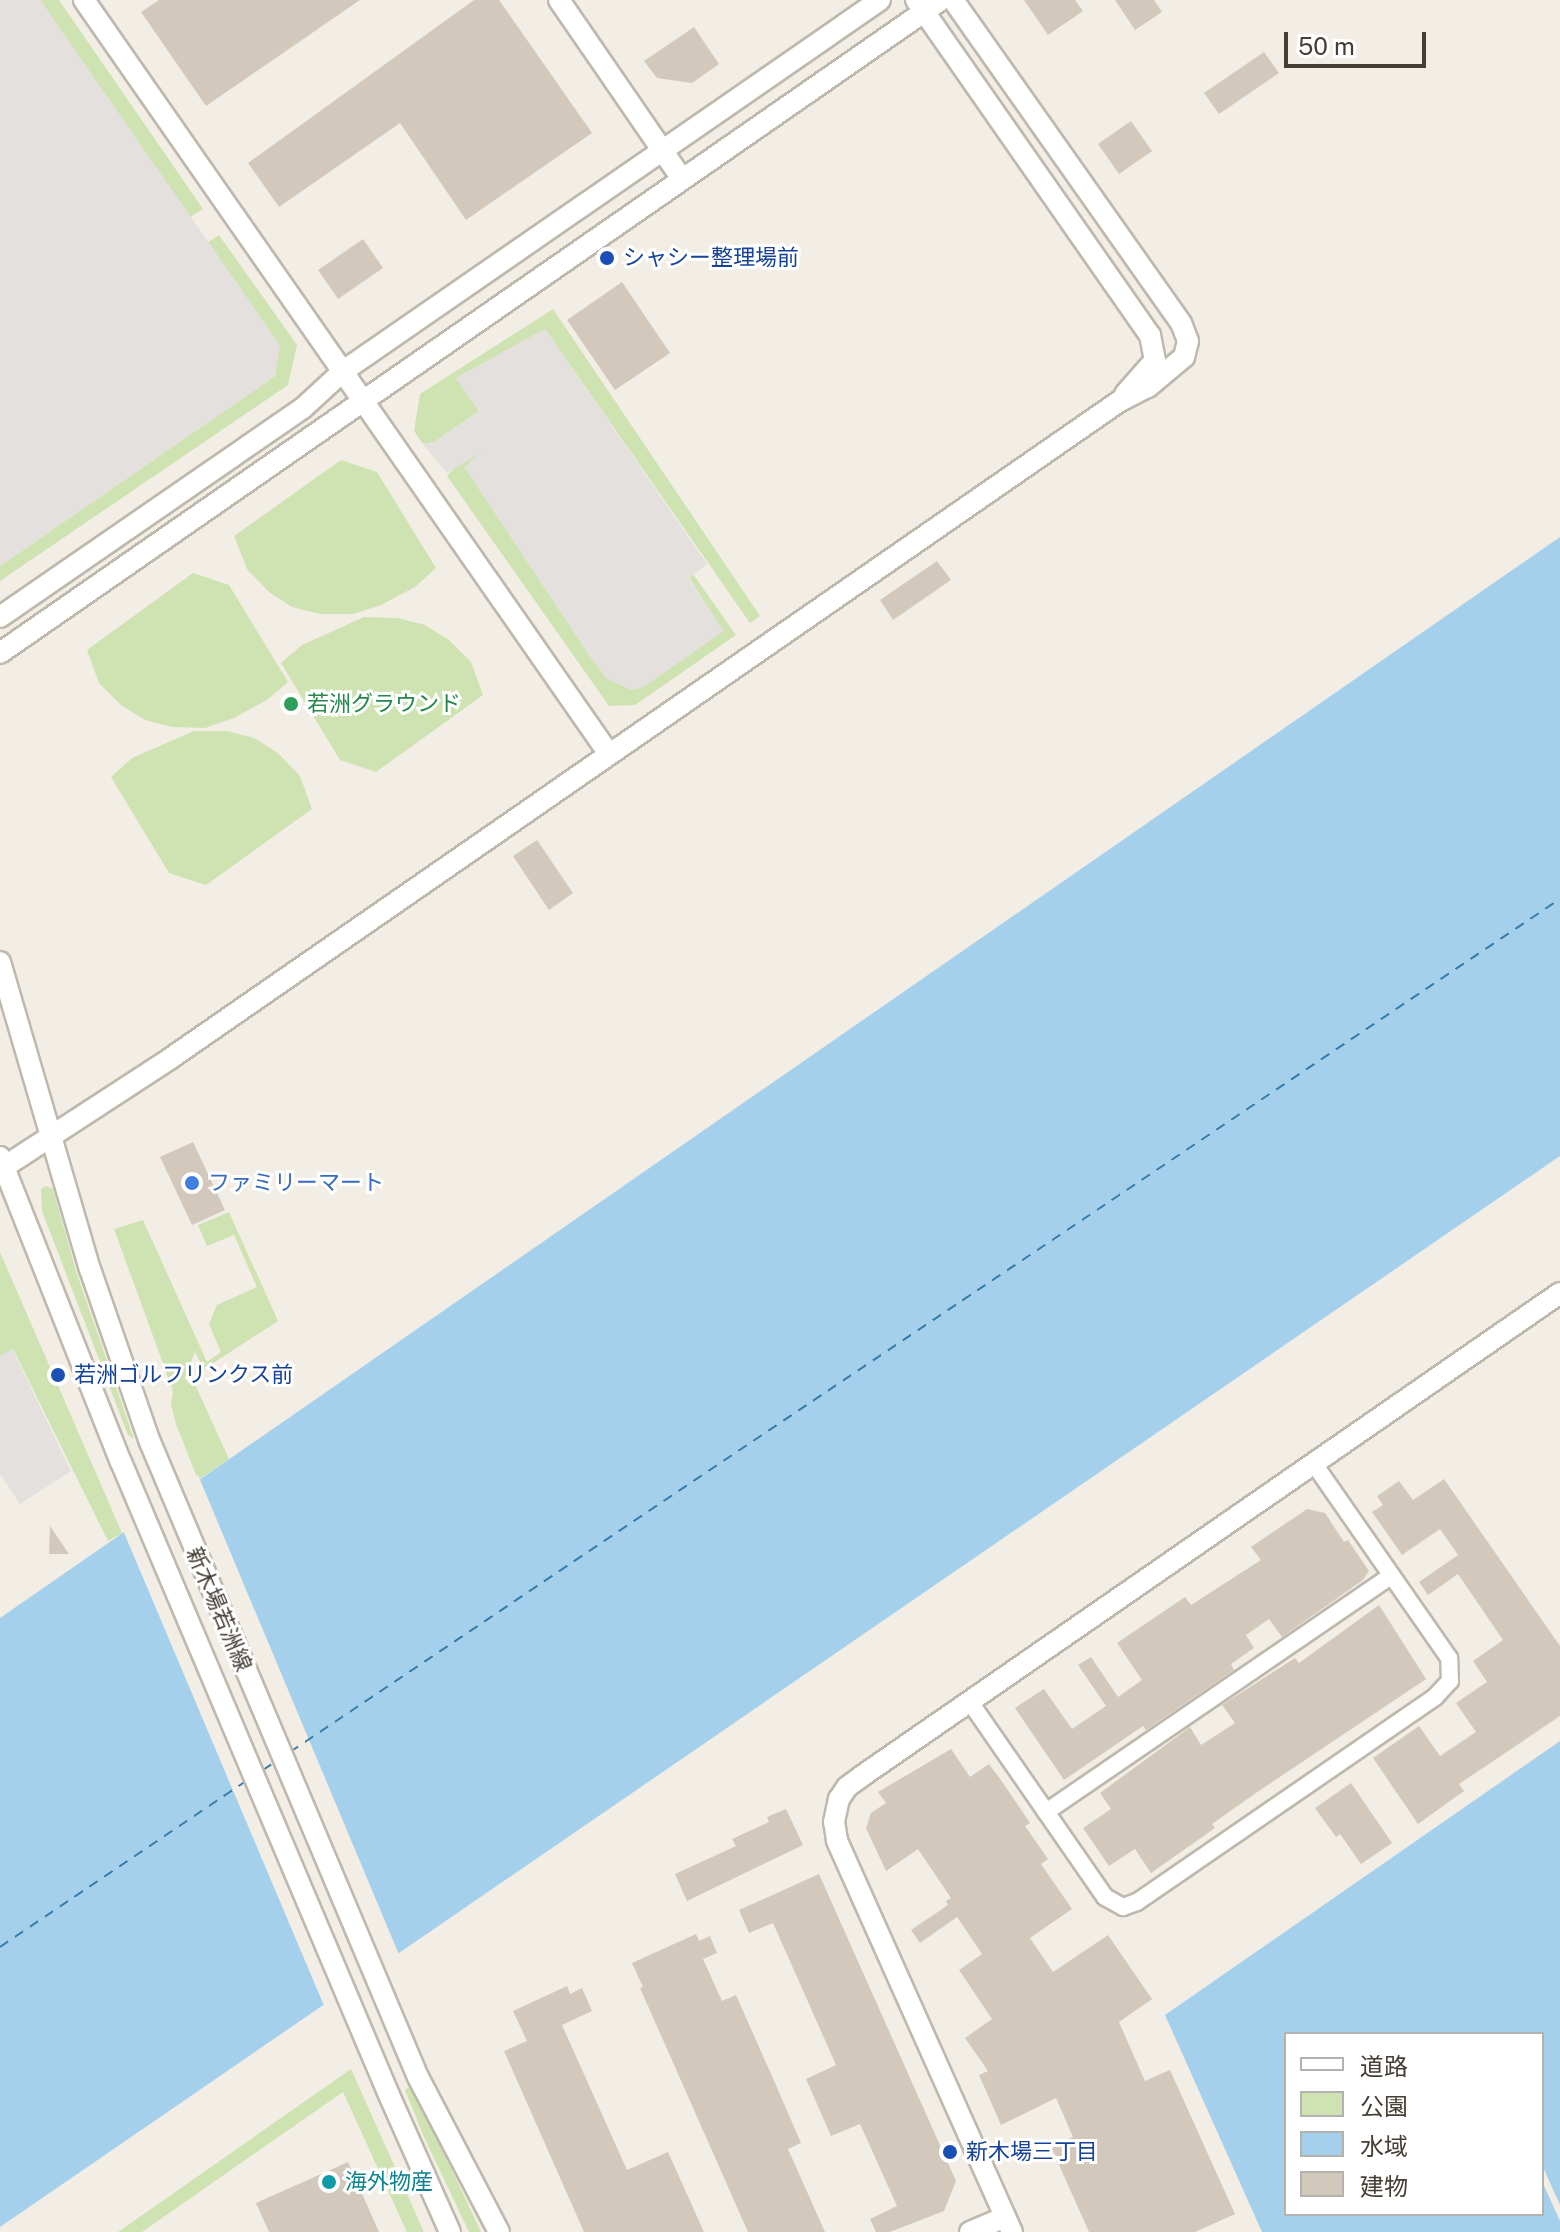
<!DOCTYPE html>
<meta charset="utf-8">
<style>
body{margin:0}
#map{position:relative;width:1560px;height:2232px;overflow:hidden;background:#f2eee6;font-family:"Public Sans","Noto Sans JP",sans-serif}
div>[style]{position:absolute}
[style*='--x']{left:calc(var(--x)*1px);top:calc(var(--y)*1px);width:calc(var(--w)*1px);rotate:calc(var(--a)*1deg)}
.green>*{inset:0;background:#cee3b1}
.parking>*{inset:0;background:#e3e0dd}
.water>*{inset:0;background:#a5d0eb}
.pier>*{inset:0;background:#f2eee6}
.ferry>*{height:2px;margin-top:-1px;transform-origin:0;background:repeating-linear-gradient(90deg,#367aa8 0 10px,transparent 0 18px)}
.building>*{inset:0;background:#d2c9bc}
.roads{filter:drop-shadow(2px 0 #bfb8ac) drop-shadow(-2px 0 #bfb8ac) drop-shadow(0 2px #bfb8ac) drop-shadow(0 -2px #bfb8ac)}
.minor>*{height:16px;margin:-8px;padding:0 8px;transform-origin:8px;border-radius:8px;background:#fff}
.tertiary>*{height:20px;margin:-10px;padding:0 10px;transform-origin:10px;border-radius:10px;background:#fff}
.dots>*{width:22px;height:22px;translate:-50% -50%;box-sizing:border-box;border:4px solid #fff;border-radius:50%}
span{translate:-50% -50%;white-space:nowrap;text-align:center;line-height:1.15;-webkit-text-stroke:6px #fff;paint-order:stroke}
.transit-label{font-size:22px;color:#164399}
.left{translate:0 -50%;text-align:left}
.leisure-label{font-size:22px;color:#27864d}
.shop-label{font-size:22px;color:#366cbe}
.street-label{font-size:22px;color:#443e35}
.culture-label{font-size:22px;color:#0d838f}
.legend{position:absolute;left:1284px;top:2032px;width:260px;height:184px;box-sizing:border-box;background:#fff;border:2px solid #b4b2ae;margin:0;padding:10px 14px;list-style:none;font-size:24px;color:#443e35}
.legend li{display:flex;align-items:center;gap:16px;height:40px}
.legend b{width:40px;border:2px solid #b4b2ae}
.scale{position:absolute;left:1284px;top:32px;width:142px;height:36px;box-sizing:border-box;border:4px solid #443e35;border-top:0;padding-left:10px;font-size:24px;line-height:28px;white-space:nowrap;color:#443e35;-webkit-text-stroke:6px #fff;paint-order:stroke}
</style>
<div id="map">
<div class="green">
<i style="clip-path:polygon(40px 0,59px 0,203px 209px,190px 217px)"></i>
<i style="clip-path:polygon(219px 235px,297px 345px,288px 385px,0 581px,0 566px,275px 376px,279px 345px,208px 242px)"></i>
<i style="clip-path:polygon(553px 309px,760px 616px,750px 623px,545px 329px,456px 378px,479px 411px,434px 442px,423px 444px,414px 431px,420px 394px)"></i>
<i style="clip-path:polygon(487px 448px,465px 467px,723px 631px,689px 577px,693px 574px,736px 635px,635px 705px,609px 706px,447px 476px,458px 464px)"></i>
<i style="clip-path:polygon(341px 460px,377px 472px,436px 568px,415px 587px,381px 605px,353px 614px,320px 614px,292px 607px,269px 592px,247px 569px,234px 536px)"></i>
<i style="clip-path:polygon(193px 573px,229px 585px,288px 682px,267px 700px,234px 718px,205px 728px,172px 727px,145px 720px,121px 705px,99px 683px,87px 650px)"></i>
<i style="clip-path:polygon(364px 617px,398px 618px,425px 625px,449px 640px,471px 662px,483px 695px,376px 772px,340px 760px,281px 663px,302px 645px)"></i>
<i style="clip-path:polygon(194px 731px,227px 731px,254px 738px,278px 753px,300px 776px,312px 809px,206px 885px,169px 873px,111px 777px,132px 758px)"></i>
<i style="clip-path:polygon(46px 1186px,53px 1189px,76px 1271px,134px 1439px,128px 1435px,42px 1211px,41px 1189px)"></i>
<i style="clip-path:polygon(229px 1212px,278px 1321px,204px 1369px,195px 1352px,188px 1369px,229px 1459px,198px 1480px,176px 1424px,171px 1404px,173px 1391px,114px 1229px,143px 1220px,207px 1362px,221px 1352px,209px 1324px,217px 1305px,257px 1287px,234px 1235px,207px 1246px,198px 1225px)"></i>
<i style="clip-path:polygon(0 1252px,122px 1533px,108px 1541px,13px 1349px,0 1356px)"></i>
<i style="clip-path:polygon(351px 2069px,424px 2232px,407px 2232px,343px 2092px,142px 2232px,118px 2232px)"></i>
<i style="clip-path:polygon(412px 2085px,481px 2232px,469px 2232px,424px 2137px,405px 2090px)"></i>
</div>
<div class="parking">
<i style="clip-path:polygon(0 0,40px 0,280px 345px,275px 376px,0 566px)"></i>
<i style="clip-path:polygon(545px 329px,707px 564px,689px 578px,724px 631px,642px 688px,631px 690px,607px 679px,590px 657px,464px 467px,482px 452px,447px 473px,423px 444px,434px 442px,479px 411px,456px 378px)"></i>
<i style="clip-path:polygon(12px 1349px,71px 1471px,20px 1504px,0 1474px,0 1356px)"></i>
</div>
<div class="water">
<i style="clip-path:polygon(1560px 537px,1560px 1156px,0 2227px,0 1618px)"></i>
<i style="clip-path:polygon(evenodd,1560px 1741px,1560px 2232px,1262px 2232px,1165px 2015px,1560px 1741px,1286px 2034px,1542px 2034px,1542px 2214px,1286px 2214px,1286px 2034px)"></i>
</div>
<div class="pier">
<i style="clip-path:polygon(198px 1475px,400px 1957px,325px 2008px,122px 1528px)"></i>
<i style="clip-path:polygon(1542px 2165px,1560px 2205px,1560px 2221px,1542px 2181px)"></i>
</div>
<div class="ferry">
<i style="--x:290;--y:1752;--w:1530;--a:-33.89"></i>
<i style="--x:263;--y:1770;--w:14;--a:-34"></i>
<i style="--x:0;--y:1947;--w:295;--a:-34"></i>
</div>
<div class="building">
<i style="clip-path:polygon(159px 0,360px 0,206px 106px,141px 12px)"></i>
<i style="clip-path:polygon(474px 0,499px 0,592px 133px,466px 220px,400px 123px,279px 207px,248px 163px)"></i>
<i style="clip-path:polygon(1024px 0,1075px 0,1083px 11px,1048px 35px)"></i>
<i style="clip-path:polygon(1115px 0,1154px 0,1162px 12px,1135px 30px)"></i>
<i style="clip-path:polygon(694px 27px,719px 64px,692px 83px,657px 78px,644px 61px)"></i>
<i style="clip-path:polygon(1264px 52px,1279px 73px,1219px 114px,1204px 93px)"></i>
<i style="clip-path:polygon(1131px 121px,1152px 151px,1119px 174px,1098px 144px)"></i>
<i style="clip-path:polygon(363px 239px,383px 268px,338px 299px,318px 270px)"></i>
<i style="clip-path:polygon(622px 282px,670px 353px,615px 390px,567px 320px)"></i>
<i style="clip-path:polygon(937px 561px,951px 580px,893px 620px,880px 600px)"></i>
<i style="clip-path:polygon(537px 840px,573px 893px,549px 910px,513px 856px)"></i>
<i style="clip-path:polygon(193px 1142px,225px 1210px,192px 1225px,160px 1157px)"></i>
<i style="clip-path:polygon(1444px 1479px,1560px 1646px,1560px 1716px,1459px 1784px,1464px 1791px,1418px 1824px,1373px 1758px,1419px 1726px,1440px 1756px,1476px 1732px,1456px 1703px,1487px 1682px,1473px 1661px,1503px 1640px,1458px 1574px,1428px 1595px,1419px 1582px,1458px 1555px,1440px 1529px,1402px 1555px,1372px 1512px,1383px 1505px,1377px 1496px,1399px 1481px,1413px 1500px)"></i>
<i style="clip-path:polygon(1307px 1509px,1325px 1513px,1344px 1542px,1348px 1540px,1369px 1571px,1363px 1580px,1282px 1637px,1269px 1619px,1246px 1635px,1254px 1648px,1231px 1664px,1234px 1670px,1146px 1730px,1143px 1726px,1064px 1780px,1015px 1708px,1044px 1689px,1072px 1729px,1106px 1706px,1078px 1665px,1091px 1657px,1118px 1697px,1142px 1680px,1117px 1643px,1185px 1597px,1191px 1605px,1261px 1560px,1251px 1547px)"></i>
<i style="clip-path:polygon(50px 1526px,69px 1554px,49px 1554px)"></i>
<i style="clip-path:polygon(1379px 1605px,1426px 1679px,1253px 1795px,1212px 1824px,1215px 1828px,1151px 1873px,1135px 1849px,1109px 1866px,1083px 1828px,1111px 1809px,1100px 1793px,1190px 1727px,1201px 1745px,1235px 1723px,1222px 1705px,1295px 1658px,1299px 1663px)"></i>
<i style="clip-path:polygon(951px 1749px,970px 1777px,989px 1764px,1001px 1780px,1030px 1823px,1025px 1826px,1048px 1859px,1041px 1864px,1072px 1909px,1030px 1938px,1053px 1972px,1108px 1935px,1152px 1999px,1119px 2022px,1145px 2081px,1170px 2070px,1235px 2214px,1195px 2232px,1089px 2232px,1051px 2147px,1073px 2137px,1056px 2098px,1001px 2125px,979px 2075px,988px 2071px,965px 2038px,992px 2019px,959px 1970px,982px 1954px,957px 1917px,920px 1943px,911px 1930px,948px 1905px,946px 1901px,951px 1898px,918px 1849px,886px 1871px,866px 1828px,871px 1813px,886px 1803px,878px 1792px)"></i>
<i style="clip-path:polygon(1351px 1783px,1392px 1843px,1361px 1864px,1340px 1834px,1336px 1837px,1315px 1808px)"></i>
<i style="clip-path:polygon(786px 1809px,803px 1845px,687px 1901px,675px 1874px,736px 1846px,732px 1839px,769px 1822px,767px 1817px)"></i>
<i style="clip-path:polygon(819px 1874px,956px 2181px,944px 2211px,890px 2232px,876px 2232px,870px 2219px,897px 2206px,860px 2124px,831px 2136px,806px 2079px,836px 2065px,773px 1923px,749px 1933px,739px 1910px)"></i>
<i style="clip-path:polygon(696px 1934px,699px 1941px,710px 1936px,717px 1953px,703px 1959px,722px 2001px,736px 1995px,775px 2083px,801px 2143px,788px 2149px,825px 2232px,748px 2232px,640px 1988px,643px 1987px,632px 1963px)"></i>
<i style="clip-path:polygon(567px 1986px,570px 1994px,582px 1988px,592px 2011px,562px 2025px,627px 2170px,668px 2152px,704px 2232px,584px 2232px,504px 2051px,527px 2041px,513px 2011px)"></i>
<i style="clip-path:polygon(348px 2162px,379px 2232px,269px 2232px,256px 2203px)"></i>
</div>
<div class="roads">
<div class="minor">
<i style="--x:970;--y:1702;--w:237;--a:55.3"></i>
<i style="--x:1105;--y:1897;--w:21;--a:29"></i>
<i style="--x:1123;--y:1907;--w:15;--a:-20"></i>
<i style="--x:1137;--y:1902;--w:362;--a:-34.5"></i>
<i style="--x:1435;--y:1697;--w:22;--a:-47"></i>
<i style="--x:1450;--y:1681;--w:23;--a:-92"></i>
<i style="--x:1449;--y:1658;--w:236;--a:-124.8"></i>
<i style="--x:1046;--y:1812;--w:418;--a:-34.4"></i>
</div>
<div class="tertiary">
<i style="--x:84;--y:0;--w:919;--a:55.15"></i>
<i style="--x:559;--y:0;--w:217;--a:55.5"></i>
<i style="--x:916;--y:0;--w:409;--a:55.1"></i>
<i style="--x:1150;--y:335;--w:25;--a:79"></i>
<i style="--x:1155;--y:360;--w:45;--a:131.4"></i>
<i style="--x:0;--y:617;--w:368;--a:-34.6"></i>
<i style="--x:303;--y:408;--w:53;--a:-42.7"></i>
<i style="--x:342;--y:372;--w:654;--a:-34.66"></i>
<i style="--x:0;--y:653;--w:1145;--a:-34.76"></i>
<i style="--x:0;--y:962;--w:320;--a:73.7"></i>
<i style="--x:90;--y:1269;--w:183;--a:70.9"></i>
<i style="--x:150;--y:1442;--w:689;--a:67.12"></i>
<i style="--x:418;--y:2077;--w:175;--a:62.4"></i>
<i style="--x:0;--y:1157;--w:328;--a:68.4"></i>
<i style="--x:121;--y:1462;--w:687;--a:67.05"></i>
<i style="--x:389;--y:2095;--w:150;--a:66"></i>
<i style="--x:4;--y:1167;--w:199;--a:-33.1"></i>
<i style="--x:171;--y:1058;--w:1154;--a:-34.7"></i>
<i style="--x:1120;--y:401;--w:31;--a:-27"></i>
<i style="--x:1148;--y:387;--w:47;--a:-39.8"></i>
<i style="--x:1184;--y:357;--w:16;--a:-76"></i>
<i style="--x:1188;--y:341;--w:19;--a:-111"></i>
<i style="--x:1181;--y:323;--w:395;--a:-125.2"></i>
<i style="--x:970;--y:2232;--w:38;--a:-23"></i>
<i style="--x:1012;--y:2232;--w:429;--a:-114.1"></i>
<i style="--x:837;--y:1840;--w:18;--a:-99"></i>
<i style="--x:834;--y:1822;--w:24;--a:-78"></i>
<i style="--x:839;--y:1799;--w:14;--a:-56"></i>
<i style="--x:847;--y:1787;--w:19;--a:-36"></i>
<i style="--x:862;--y:1776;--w:849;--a:-34.68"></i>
</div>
</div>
<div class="dots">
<i style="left:607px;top:258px;background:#1a4fb4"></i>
<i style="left:291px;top:704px;background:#2e9e5b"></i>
<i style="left:192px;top:1183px;background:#3f7fe0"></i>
<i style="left:58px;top:1375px;background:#1a4fb4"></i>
<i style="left:950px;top:2152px;background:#1a4fb4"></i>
<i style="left:329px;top:2182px;background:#0f9aa8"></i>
</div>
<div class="transit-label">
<span class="left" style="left:623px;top:258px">シャシー整理場前</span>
<span class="left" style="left:74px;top:1375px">若洲ゴルフリンクス前</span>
<span class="left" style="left:966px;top:2152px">新木場三丁目</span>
</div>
<div class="leisure-label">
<span class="left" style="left:307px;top:704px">若洲グラウンド</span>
</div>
<div class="shop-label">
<span class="left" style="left:208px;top:1183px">ファミリーマート</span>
</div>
<div class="street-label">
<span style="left:219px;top:1609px;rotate:67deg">新木場若洲線</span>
</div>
<div class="culture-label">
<span class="left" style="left:345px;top:2182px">海外物産</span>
</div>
<ul class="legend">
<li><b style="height:10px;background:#fff"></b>道路</li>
<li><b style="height:22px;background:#cee3b1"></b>公園</li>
<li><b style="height:22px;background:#a5d0eb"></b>水域</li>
<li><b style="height:22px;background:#d2c9bc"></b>建物</li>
</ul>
<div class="scale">50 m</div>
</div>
